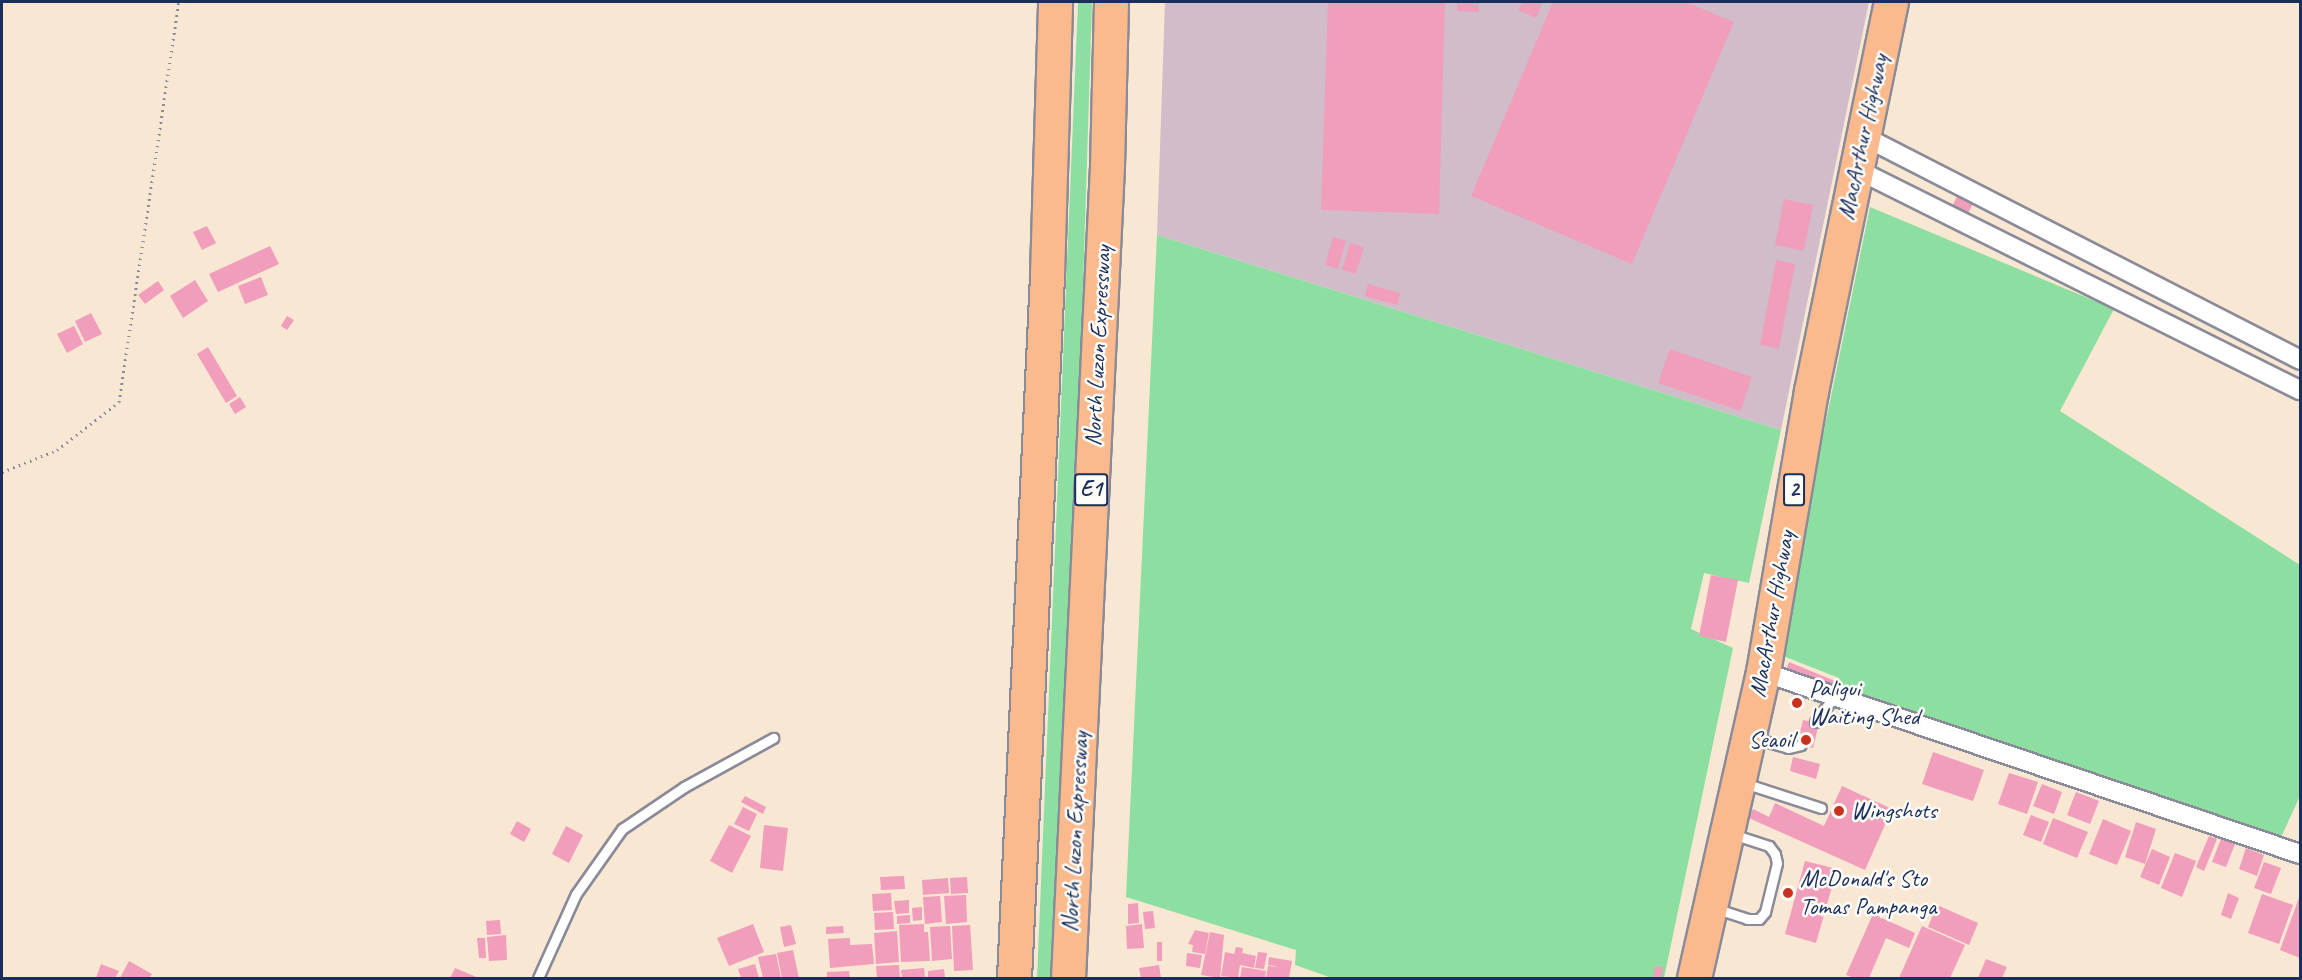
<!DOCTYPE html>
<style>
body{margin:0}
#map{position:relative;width:2302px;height:980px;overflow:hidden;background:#f8e7d3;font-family:Caveat,sans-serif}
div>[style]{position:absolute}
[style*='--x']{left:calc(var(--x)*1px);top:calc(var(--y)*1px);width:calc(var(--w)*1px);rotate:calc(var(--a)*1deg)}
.industrial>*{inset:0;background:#d1bdc9}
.green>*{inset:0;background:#8cdfa0}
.building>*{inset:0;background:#f19dbc}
.path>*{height:3px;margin-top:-1.5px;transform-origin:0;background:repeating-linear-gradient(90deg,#8a8b98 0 1.5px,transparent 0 6px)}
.roads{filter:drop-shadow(2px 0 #8a8b98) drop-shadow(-2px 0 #8a8b98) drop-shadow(0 2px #8a8b98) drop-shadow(0 -2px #8a8b98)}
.lane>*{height:9px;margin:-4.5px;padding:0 4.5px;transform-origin:4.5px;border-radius:4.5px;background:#fff}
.street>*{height:18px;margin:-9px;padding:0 9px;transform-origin:9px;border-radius:9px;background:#fff}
.highway>*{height:33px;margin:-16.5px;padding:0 16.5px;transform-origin:16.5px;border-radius:16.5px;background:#fbba8d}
.dots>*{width:16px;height:16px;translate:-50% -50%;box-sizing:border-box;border:3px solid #fdfcf7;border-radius:50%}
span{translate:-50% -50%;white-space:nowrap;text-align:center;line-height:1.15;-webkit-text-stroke:5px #fdfcf7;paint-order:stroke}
.shield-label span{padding:2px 4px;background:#fdfcf7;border:2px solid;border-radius:4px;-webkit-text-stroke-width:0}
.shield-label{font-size:22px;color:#1b2f5e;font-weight:700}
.street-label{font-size:24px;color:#1b2f5e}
.poi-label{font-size:24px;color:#1b2f5e}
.left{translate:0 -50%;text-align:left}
.right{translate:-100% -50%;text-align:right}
.frame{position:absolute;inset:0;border:3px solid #1b2f5e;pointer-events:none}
</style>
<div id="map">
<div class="industrial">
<i style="clip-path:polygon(1165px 2px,1869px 2px,1781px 430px,1157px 235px)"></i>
</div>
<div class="green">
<i style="clip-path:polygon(1078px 2px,1092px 2px,1081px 350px,1051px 978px,1037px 978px)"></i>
<i style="clip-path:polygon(1870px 207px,2114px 309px,2060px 411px,2300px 565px,2300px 796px,2281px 837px,1836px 690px,1839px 678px,1778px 654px)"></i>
<i style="clip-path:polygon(1157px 235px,1781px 430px,1749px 583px,1704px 573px,1691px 629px,1733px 648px,1664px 978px,1332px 978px,1295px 965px,1296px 950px,1126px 897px)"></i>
</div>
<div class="building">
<i style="clip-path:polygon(1328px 2px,1445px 2px,1439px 214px,1321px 210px)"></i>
<i style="clip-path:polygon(1457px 2px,1479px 2px,1479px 12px,1457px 11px)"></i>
<i style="clip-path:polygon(1522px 2px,1543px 2px,1536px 18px,1518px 10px)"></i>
<i style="clip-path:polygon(1553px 2px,1686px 2px,1734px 22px,1632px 264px,1471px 196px)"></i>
<i style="clip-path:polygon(1960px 190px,1976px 198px,1967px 215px,1952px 207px)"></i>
<i style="clip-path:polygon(1784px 199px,1813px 205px,1804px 251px,1775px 245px)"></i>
<i style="clip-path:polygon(207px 226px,216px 243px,202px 250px,193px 232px)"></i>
<i style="clip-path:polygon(1333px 237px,1346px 241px,1338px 269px,1325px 265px)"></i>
<i style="clip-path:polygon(1350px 243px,1364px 247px,1356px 274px,1342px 270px)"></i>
<i style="clip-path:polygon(270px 246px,279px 264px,218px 292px,209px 274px)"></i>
<i style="clip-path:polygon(1776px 260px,1795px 264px,1779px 349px,1760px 345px)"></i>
<i style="clip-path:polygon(261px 277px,268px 295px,245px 304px,238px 286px)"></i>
<i style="clip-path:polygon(195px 280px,208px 301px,183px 318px,170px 296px)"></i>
<i style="clip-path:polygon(158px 281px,164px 290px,145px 304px,138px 295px)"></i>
<i style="clip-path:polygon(1368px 284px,1400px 293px,1397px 305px,1365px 296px)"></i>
<i style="clip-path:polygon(91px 313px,102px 334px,85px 342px,75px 321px)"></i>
<i style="clip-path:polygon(287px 316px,294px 320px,287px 330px,281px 326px)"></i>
<i style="clip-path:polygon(74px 326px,83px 344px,67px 353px,57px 334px)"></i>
<i style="clip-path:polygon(208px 347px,237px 396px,226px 403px,197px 354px)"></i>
<i style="clip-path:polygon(1670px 349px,1752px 377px,1741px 411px,1658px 383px)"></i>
<i style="clip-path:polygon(240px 397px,246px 407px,235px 414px,229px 404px)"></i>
<i style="clip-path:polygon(1711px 575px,1738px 580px,1726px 642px,1699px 636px)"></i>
<i style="clip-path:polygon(1789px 662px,1835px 681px,1830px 692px,1785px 673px)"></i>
<i style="clip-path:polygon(1792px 696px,1805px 699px,1802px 710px,1789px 706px)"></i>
<i style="clip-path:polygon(1803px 720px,1819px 723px,1813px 748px,1797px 745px)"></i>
<i style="clip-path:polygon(1933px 752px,1984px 770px,1973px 801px,1922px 784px)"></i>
<i style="clip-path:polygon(1793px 757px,1820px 764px,1816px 779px,1790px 771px)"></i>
<i style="clip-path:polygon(2009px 773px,2038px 782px,2027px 814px,1998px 804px)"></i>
<i style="clip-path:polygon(2042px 784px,2062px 792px,2054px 814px,2033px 806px)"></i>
<i style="clip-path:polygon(1842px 786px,1892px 809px,1865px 870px,1749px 818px,1753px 809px,1769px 817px,1775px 803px,1824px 826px)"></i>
<i style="clip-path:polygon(2076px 792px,2099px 801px,2090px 824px,2067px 815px)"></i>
<i style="clip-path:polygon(745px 796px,766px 807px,763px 814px,741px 802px)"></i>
<i style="clip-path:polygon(743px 807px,757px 814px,749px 831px,734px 824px)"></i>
<i style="clip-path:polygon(2031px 815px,2049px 822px,2041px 842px,2023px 835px)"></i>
<i style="clip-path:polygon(2053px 818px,2088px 832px,2077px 858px,2043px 844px)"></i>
<i style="clip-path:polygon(2103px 819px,2131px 831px,2117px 865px,2089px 854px)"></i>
<i style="clip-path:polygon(517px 821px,531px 829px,524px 842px,510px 834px)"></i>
<i style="clip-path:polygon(2136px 822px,2156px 829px,2145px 864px,2125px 857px)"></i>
<i style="clip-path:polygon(729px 825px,751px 836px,732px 873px,710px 861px)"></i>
<i style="clip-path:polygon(764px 825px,788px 828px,783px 871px,760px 868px)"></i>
<i style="clip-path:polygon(566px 826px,583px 835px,569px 863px,552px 854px)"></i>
<i style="clip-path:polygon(2209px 836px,2217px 839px,2204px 871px,2196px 867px)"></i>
<i style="clip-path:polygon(2221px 839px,2235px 844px,2226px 867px,2212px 862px)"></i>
<i style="clip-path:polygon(2246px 848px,2264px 855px,2257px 876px,2239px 869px)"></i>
<i style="clip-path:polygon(2152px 849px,2170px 857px,2159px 885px,2140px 877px)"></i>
<i style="clip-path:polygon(2175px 853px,2196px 861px,2182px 897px,2161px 888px)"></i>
<i style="clip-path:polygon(1805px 861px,1837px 869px,1816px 943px,1785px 934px)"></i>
<i style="clip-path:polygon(2264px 862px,2281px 868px,2271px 894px,2254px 888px)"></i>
<i style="clip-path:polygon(904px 876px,905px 889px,881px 890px,880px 877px)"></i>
<i style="clip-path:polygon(967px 877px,968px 893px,951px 894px,950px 878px)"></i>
<i style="clip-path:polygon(948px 878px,949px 893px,923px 895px,922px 880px)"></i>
<i style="clip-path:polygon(891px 893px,892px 910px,873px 911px,872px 894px)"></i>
<i style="clip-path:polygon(2228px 893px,2239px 898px,2231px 919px,2221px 915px)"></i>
<i style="clip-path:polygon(2262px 894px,2293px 905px,2279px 944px,2248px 933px)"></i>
<i style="clip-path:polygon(966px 895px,967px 922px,946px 924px,944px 896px)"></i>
<i style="clip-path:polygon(2300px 895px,2300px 958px,2280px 950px)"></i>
<i style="clip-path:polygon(940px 896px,942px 922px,925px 924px,923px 897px)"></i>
<i style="clip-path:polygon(909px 900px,909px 913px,896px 914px,894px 901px)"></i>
<i style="clip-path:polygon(1138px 903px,1139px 923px,1128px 924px,1128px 904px)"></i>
<i style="clip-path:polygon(1937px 905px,1978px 923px,1969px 945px,1928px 927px)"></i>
<i style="clip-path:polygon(922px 907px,922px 920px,913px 921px,912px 908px)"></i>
<i style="clip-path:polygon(1153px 911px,1155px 928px,1145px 929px,1143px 912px)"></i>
<i style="clip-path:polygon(893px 912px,894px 929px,875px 930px,874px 913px)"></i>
<i style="clip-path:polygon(1873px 914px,1915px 933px,1909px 948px,1886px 938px,1869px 978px,1854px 978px,1846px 975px)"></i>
<i style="clip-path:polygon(910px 915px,910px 923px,897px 924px,897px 916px)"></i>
<i style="clip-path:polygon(500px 920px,501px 934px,487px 935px,486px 921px)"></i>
<i style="clip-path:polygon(753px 924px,764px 952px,729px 966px,717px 938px)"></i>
<i style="clip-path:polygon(924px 924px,924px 932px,928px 932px,930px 961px,901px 962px,899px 925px)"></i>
<i style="clip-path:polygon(1142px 924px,1144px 948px,1127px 949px,1126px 926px)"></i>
<i style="clip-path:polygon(791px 925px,796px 944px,784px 947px,780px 927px)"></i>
<i style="clip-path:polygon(970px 925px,973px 970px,954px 971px,952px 926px)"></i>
<i style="clip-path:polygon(843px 926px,844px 933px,826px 934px,826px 927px)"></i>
<i style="clip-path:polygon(950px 926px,952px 959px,932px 961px,930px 927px)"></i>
<i style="clip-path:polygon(1922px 926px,1965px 945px,1950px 978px,1899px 978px)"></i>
<i style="clip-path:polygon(1195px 930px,1209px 933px,1205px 954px,1192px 952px,1193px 945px,1188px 944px)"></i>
<i style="clip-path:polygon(897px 931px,899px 962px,876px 964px,874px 933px)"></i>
<i style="clip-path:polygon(1210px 932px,1224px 935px,1220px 978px,1201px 975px)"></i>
<i style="clip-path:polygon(506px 935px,507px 960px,489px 961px,487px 937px)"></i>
<i style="clip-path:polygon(477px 938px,485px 938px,486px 958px,479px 958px)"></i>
<i style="clip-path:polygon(850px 938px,850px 945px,872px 944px,874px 964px,830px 968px,828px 939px)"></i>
<i style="clip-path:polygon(1157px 942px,1162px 942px,1162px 961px,1157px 961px)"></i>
<i style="clip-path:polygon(1236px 947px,1243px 948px,1242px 953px,1256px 956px,1254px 968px,1240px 965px,1238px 978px,1221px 976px,1225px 952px,1234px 954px)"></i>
<i style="clip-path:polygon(793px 950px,799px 978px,782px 978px,777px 953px)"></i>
<i style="clip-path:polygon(1258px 952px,1267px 953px,1264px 969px,1255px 968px)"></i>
<i style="clip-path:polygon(1187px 953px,1202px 955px,1200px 968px,1186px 966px)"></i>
<i style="clip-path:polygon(776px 954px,781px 978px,763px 978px,758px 957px)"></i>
<i style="clip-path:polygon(1269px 957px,1292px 961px,1289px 978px,1266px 978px,1268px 966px,1279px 967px,1268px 965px)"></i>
<i style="clip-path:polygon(1986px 959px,2007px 967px,2002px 978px,1978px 978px)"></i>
<i style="clip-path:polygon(129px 961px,152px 974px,149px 978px,120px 978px)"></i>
<i style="clip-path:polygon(101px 964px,119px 971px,115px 978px,96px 978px)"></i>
<i style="clip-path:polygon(755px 964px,759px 978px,741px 978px,738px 969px)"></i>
<i style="clip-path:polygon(899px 965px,900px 978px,877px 978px,876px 966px)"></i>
<i style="clip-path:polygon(1159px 965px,1161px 978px,1141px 978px,1139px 968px)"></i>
<i style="clip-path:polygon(1655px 966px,1663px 967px,1662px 978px,1653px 978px)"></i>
<i style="clip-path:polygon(1242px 967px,1266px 971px,1265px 978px,1240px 978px)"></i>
<i style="clip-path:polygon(455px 968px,479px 978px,450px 978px)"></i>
<i style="clip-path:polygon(924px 968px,925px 978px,902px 978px,901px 970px)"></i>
<i style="clip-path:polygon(944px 969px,945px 978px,928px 978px,928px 971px)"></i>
<i style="clip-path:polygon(849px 971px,850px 978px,827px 978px,827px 972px)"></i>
</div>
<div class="path">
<i style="--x:2;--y:472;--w:59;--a:-21.8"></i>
<i style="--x:57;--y:450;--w:78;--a:-37.7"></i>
<i style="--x:119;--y:402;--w:404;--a:-81.5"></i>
</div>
<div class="roads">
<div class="lane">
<i style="--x:1815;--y:722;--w:30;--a:-53"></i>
<i style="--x:1754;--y:738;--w:35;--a:16"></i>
<i style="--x:1788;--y:748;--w:13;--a:-13"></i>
<i style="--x:1744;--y:783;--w:81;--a:18"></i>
<i style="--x:1714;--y:908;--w:35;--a:18"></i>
<i style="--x:1747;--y:919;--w:12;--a:0"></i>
<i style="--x:1759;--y:919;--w:9;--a:-49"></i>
<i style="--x:1765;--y:912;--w:50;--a:-76.2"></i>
<i style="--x:1777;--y:863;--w:9;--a:-103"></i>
<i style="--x:1775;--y:854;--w:10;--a:-127"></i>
<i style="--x:1769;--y:846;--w:38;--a:-162"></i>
<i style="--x:538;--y:978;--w:92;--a:-65.7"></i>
<i style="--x:576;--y:894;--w:80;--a:-54.7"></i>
<i style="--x:622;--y:829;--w:75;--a:-34.1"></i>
<i style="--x:684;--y:787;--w:102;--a:-28.8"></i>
</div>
<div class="street">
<i style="--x:1863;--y:136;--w:491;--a:27.1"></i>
<i style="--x:1856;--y:169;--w:496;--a:26.5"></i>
<i style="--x:1763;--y:672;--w:567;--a:18.72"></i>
</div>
<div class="highway">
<i style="--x:1014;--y:978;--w:704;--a:-87.31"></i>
<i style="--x:1047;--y:275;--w:273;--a:-88.3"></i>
<i style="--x:1068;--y:978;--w:813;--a:-87.25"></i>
<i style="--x:1107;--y:166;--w:164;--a:-88.6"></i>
<i style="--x:1694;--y:978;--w:314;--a:-77.3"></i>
<i style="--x:1763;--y:672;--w:285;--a:-80.3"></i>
<i style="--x:1811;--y:391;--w:397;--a:-78.4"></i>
</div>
</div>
<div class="dots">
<i style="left:1797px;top:703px;background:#c8321e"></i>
<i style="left:1806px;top:740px;background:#c8321e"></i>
<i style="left:1839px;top:811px;background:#c8321e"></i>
<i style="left:1788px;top:893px;background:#c8321e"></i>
</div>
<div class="shield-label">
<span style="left:1091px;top:490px">E1</span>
<span style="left:1794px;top:490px">2</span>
</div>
<div class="street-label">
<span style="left:1863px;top:137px;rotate:-78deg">MacArthur Highway</span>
<span style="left:1098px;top:346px;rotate:-87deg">North Luzon Expressway</span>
<span style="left:1772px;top:614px;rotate:-80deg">MacArthur Highway</span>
<span style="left:1075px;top:832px;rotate:-87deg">North Luzon Expressway</span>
</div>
<div class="poi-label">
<span class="left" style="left:1809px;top:703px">Paligui<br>Waiting Shed</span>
<span class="right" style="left:1794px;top:740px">Seaoil</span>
<span class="left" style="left:1851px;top:811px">Wingshots</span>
<span class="left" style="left:1800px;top:893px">McDonald's Sto<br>Tomas Pampanga</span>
</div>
<div class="frame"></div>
</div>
